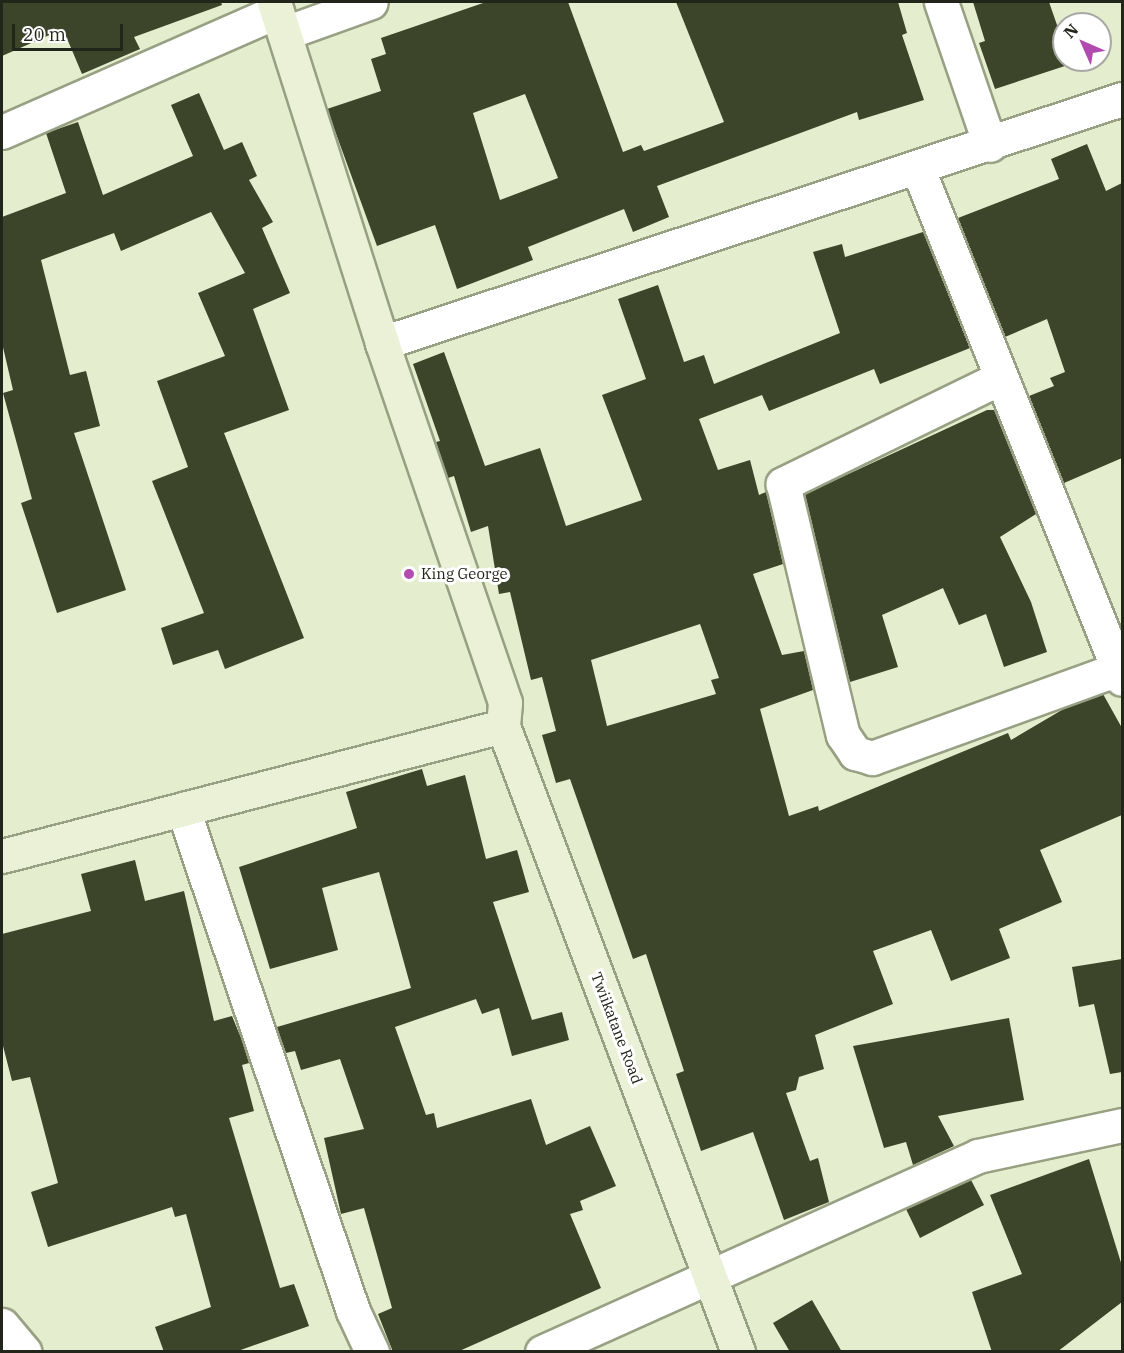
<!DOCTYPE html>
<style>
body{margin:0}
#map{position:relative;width:1124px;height:1353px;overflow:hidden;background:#e4edcd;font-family:"IBM Plex Serif",serif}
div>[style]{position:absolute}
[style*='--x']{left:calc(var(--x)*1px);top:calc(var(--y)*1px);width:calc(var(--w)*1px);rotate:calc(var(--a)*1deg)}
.building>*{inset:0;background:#3c4429}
.roads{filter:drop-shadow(2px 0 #97a082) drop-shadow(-2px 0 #97a082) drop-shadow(0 2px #97a082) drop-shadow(0 -2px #97a082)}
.street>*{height:33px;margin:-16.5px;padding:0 16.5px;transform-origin:16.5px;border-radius:16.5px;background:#fff}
.secondary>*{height:33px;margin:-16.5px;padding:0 16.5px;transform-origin:16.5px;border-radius:16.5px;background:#ebf1d7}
.dots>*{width:16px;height:16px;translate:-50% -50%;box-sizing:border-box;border:3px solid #fff;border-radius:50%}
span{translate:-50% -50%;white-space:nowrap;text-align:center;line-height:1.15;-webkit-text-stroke:6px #fff;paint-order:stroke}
.poi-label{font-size:15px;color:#222519}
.left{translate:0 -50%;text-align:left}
.street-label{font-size:15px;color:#222519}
.frame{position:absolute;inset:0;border:3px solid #222519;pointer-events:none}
.north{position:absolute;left:1052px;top:12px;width:60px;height:60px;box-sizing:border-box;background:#fff;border:2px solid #a7a8a3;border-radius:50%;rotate:315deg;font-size:16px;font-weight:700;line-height:24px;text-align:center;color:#222519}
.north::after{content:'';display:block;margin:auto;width:21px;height:27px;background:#b14bb0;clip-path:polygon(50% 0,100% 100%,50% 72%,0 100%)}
.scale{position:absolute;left:12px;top:24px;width:111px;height:27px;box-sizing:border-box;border:3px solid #222519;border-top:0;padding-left:8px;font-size:18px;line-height:21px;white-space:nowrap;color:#222519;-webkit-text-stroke:4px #fff;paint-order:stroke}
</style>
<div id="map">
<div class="building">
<i style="clip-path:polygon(2px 2px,221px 2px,222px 5px,134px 37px,140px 49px,82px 74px,63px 29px,2px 56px)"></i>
<i style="clip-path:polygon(evenodd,486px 2px,568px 2px,623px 152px,641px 145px,644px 151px,724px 122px,676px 2px,898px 2px,907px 33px,902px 35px,924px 100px,859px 120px,857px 112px,657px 186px,669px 217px,633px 232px,624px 209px,528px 247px,533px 260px,457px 289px,435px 225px,377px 246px,327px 109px,381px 91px,371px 59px,386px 54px,381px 38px,486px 2px,525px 94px,558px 178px,500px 200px,473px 113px,525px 94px)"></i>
<i style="clip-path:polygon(973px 2px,1049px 2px,1064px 45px,1064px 60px,1071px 64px,995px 89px,979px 43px,985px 41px)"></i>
<i style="clip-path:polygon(199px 93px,224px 150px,242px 142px,257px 176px,249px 180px,273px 222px,262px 228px,290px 293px,253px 309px,289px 410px,224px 433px,304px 638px,225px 669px,218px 650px,173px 665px,161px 628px,204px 613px,152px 481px,188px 467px,157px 381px,225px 356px,198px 293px,245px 273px,211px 212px,121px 251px,114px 233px,41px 260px,70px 375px,86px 371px,100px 426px,74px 433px,126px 590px,57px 613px,21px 503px,32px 499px,3px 393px,13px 390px,2px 343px,2px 217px,66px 193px,46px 133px,78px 122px,103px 195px,193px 156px,171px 105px)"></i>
<i style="clip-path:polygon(1087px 144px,1106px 191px,1122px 183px,1122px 458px,1064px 483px,1029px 396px,1054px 386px,1050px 378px,1065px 372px,1047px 319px,1005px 337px,958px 218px,1059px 179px,1051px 159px)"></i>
<i style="clip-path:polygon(evenodd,923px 232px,970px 348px,880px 384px,874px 369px,769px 411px,762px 395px,699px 419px,718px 470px,750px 460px,759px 495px,766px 492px,783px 564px,753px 574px,782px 655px,804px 651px,813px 690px,760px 709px,789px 816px,818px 806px,819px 811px,1008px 733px,1011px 740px,1067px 707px,1103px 694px,1122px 728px,1122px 815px,1040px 850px,1062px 902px,999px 929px,1010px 958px,951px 981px,931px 930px,873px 951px,893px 1004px,815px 1035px,824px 1069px,799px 1077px,796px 1090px,786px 1093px,810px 1161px,818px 1158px,829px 1202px,784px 1220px,753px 1132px,701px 1151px,676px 1074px,684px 1071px,646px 954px,633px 959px,570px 779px,556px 783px,542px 735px,556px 731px,542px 677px,531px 680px,510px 592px,499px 594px,488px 526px,471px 532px,454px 476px,448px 478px,436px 442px,440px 441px,413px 364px,444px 352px,485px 466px,540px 448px,566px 526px,642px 500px,602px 395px,646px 379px,618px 299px,658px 285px,684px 362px,704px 355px,714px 384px,840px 333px,813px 252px,842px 244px,845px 257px,923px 232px,700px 624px,719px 678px,711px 680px,716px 694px,607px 726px,591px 660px,700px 624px)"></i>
<i style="clip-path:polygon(987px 410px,994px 410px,1036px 514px,1000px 537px,1031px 602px,1047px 652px,1004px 667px,986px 614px,959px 625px,943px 588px,882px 615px,898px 667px,850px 682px,805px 494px)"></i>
<i style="clip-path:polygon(422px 769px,427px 786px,465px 775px,486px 859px,517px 850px,529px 892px,493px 902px,532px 1020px,562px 1012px,569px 1040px,512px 1056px,499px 1008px,482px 1014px,476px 999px,395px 1027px,426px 1115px,434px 1113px,437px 1128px,531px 1099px,546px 1145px,590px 1126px,616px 1186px,580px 1201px,583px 1210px,570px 1214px,601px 1288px,457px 1352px,393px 1352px,378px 1314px,392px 1308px,364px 1208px,341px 1214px,324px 1138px,364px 1129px,340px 1059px,301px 1070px,295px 1051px,286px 1053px,277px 1027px,411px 988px,379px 872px,322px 888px,338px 950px,270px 969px,239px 867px,357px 828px,346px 792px)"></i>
<i style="clip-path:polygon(135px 860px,145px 901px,184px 891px,214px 1021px,232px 1016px,241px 1038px,249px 1063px,242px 1065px,254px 1111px,229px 1118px,280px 1288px,294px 1284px,309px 1326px,235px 1352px,164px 1352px,155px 1327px,211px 1307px,186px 1214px,175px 1217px,172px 1207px,48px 1247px,31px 1192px,58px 1183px,30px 1077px,12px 1081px,2px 1042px,2px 934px,91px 911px,81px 874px)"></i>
<i style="clip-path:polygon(1122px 959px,1122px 1072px,1110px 1074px,1094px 1004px,1079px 1007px,1072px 967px)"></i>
<i style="clip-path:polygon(1009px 1018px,1024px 1100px,938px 1116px,954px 1146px,913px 1165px,906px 1142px,884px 1148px,853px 1046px)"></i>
<i style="clip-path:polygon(1089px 1159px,1122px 1266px,1122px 1302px,1057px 1352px,992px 1352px,972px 1292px,1022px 1274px,990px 1195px)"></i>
<i style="clip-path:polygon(971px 1180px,984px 1205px,920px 1238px,906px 1209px)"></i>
<i style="clip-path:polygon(812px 1300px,842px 1352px,790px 1352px,773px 1323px)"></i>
</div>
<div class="roads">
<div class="street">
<i style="--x:941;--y:2;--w:151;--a:71.1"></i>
<i style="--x:285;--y:33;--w:91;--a:-19.8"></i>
<i style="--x:2;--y:132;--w:300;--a:-23.7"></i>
<i style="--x:918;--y:169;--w:549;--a:68.2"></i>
<i style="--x:382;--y:343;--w:779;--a:-18.25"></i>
<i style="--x:1000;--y:378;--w:242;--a:154"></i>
<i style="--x:783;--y:484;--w:258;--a:76.6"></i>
<i style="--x:843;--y:735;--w:22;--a:56"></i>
<i style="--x:855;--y:753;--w:18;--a:16"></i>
<i style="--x:872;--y:758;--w:262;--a:-19.9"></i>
<i style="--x:183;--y:809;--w:530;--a:71.29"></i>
<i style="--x:353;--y:1311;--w:45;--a:65.1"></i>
<i style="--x:2;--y:1325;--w:35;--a:50"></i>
<i style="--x:542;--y:1352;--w:478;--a:-24.2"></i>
<i style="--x:978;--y:1156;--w:147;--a:-12.1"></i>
</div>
<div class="secondary">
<i style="--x:274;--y:2;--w:358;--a:72.4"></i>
<i style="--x:382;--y:343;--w:380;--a:71.1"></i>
<i style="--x:505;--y:703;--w:23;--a:95"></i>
<i style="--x:503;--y:726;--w:669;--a:69.42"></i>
<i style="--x:2;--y:856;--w:518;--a:-14.55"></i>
</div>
</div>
<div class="dots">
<i style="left:409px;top:574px;background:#b14bb0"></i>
</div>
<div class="poi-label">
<span class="left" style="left:421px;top:574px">King George</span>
</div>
<div class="street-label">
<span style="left:617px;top:1028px;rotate:69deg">Twiikatane Road</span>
</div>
<div class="frame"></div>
<div class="north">N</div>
<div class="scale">20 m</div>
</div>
